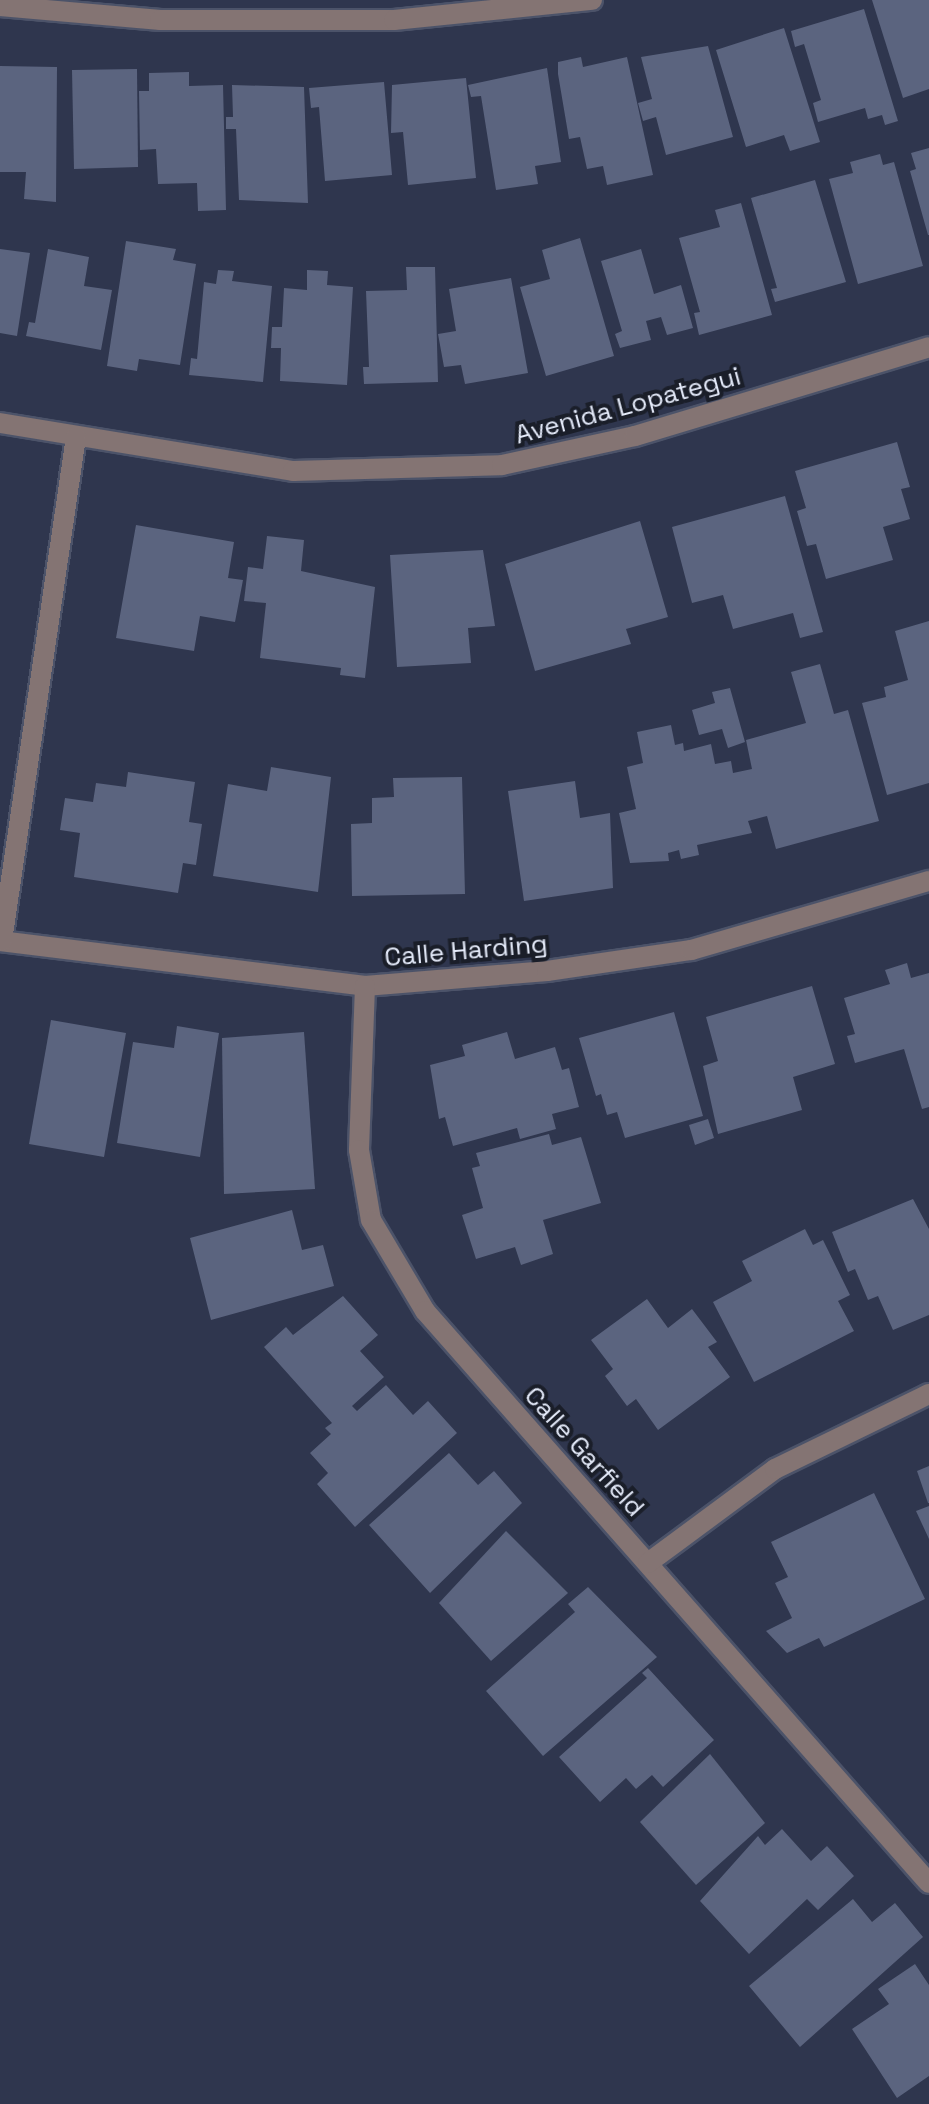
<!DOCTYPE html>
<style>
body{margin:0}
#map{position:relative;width:929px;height:2104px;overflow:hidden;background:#2f364e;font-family:"Space Grotesk",sans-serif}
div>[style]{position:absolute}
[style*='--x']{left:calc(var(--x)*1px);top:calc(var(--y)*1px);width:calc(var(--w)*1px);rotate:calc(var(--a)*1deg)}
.building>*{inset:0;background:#5b647f}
.roads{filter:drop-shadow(2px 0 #4c5369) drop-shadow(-2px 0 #4c5369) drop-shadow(0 2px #4c5369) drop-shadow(0 -2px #4c5369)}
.minor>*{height:20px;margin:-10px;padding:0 10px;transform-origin:10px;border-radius:10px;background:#847473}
span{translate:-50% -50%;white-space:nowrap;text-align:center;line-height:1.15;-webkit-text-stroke:8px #1a1e29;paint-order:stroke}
.street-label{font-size:26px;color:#e4eaf9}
</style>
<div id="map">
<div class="building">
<i style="clip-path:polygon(872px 0,929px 0,929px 89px,903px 98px)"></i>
<i style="clip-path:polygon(864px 9px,898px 121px,885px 125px,882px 115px,868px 119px,865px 108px,818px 122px,813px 103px,821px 100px,804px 44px,795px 47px,791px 31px)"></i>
<i style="clip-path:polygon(784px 28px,820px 142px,790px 151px,784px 135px,746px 147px,716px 50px)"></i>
<i style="clip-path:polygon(708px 46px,733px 137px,666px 155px,656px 117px,643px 121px,638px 103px,652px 99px,641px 57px)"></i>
<i style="clip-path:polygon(581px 57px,583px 67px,627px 57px,653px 175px,607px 185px,603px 166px,587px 169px,580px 137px,569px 139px,558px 74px,558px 62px)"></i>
<i style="clip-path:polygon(0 66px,57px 67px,56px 202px,24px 199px,26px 172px,0 172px)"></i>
<i style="clip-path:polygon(547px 68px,561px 162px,535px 166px,538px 184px,496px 190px,481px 96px,471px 97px,468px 85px)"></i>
<i style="clip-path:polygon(137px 69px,138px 167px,74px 169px,72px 70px)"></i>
<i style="clip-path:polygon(189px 72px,189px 86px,223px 85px,226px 210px,198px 211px,197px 183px,158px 184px,156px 149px,140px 150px,139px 91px,149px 91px,149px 73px)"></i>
<i style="clip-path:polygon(466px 78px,476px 178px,408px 185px,403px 132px,391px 133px,392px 85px)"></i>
<i style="clip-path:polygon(384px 82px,392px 175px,325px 181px,319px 107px,311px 108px,309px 88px)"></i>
<i style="clip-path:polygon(232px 85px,304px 87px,308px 203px,239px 200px,236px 129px,226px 129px,226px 117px,233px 117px)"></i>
<i style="clip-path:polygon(929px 148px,929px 235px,928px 235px,910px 171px,916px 169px,911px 153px)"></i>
<i style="clip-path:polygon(880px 154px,883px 165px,894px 162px,923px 266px,858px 284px,829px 179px,853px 173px,850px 162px)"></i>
<i style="clip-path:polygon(815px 180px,846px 282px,775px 302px,771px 289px,777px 288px,751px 198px)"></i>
<i style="clip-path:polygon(741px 203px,772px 315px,699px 335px,694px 313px,700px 312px,679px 238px,720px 227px,715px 210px)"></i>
<i style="clip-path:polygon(580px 238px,614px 356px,546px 376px,520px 287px,550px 279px,542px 250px)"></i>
<i style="clip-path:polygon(126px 241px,176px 249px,173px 260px,196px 264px,180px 365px,139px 359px,137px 371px,107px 366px)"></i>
<i style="clip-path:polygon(0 249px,30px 253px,17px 336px,0 333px)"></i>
<i style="clip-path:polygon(48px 249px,89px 257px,84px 286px,112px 290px,101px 350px,26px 336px,29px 322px,35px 323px)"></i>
<i style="clip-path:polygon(641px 249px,654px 294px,681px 285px,693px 328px,667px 335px,661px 317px,646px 321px,651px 340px,620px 348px,615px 334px,622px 331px,601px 261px)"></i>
<i style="clip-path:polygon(406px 267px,435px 267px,438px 382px,364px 384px,363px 367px,369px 367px,366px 291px,407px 290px)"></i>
<i style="clip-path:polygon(218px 270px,234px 271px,232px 281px,272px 286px,263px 382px,189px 375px,191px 358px,197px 359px,204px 282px,216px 284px)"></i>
<i style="clip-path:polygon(307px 270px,328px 271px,327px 285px,353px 287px,347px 385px,280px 381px,281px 348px,271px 348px,272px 327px,282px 327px,284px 288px,307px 290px)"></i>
<i style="clip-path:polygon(511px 278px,528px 373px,465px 384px,461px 365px,444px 367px,438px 334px,456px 331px,449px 289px)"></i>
<i style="clip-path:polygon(897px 442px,910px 487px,901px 489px,910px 519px,883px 527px,893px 560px,826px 579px,816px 544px,807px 546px,797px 511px,806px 508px,795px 471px)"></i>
<i style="clip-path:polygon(785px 496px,823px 632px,800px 638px,793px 613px,733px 629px,723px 595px,692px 603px,672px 527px)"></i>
<i style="clip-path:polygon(640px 521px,668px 617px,626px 629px,631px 644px,535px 671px,505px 564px)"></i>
<i style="clip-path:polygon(136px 525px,234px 542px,228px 578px,243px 580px,235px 622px,200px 616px,194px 651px,116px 638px)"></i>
<i style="clip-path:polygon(267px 536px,304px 540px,301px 571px,375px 587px,365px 678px,340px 675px,341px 668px,260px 658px,266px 603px,244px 601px,248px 567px,263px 569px)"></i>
<i style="clip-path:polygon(483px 550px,495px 626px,468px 628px,471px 663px,397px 667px,390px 555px)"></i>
<i style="clip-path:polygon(929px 621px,929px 783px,887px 795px,862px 703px,886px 697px,884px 687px,908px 680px,895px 631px)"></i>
<i style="clip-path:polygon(820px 664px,834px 714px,848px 710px,879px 821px,776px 849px,767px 816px,748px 821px,752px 833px,697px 845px,699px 855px,681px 859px,679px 850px,668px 853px,669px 861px,630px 863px,619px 813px,636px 809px,627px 767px,643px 763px,637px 732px,671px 725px,675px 745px,683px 743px,684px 751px,711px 744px,715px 764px,731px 761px,733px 773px,752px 769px,746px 740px,806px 723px,791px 672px)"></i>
<i style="clip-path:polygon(730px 688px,745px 742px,728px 748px,722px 729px,699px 735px,692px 710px,715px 703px,712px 692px)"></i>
<i style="clip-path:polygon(271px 767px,331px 777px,318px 892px,213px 876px,228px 784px,267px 791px)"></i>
<i style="clip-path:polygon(128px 772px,195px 782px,189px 822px,202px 824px,196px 865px,183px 863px,178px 893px,74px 877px,80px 833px,60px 830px,65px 798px,93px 802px,96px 783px,126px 787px)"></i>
<i style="clip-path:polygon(462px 777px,465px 894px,352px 896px,351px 824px,372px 823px,372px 798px,394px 797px,393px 778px)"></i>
<i style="clip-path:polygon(575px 781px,580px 818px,610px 813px,613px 888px,524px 901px,508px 791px)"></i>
<i style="clip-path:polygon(907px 963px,911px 978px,929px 973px,929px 1107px,922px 1109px,904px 1049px,855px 1063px,847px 1036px,855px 1034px,844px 998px,890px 984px,885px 970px)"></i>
<i style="clip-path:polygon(812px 986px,835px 1064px,793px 1077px,802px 1110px,718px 1134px,703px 1066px,718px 1061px,706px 1017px)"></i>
<i style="clip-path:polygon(674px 1012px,703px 1116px,625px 1138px,617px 1112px,607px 1115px,601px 1094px,596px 1096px,579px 1038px)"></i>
<i style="clip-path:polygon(51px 1020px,126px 1033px,104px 1157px,29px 1144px)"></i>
<i style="clip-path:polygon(177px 1026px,219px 1033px,200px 1157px,117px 1143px,133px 1042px,174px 1048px)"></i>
<i style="clip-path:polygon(304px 1032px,315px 1189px,224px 1194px,222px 1038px)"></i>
<i style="clip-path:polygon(507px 1032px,515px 1059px,555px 1047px,562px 1070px,569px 1068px,579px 1107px,552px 1114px,556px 1129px,520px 1139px,517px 1128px,453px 1146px,445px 1117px,439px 1119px,430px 1065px,465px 1056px,462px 1045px)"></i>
<i style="clip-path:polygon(708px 1119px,714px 1138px,695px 1145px,689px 1125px)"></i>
<i style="clip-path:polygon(549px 1134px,552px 1145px,581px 1137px,601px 1203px,543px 1220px,553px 1254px,521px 1265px,515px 1247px,476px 1259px,462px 1215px,483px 1208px,472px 1168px,480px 1166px,476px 1153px)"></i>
<i style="clip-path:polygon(913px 1199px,929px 1229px,929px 1315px,893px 1330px,878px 1296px,868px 1300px,855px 1269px,848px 1272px,832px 1232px)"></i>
<i style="clip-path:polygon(292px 1210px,302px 1250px,323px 1245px,334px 1286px,211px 1320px,190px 1238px)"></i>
<i style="clip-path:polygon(805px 1229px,813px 1245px,823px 1240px,850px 1295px,838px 1301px,854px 1331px,754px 1382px,713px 1302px,752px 1281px,742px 1261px)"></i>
<i style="clip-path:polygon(343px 1296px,378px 1335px,360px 1351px,384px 1377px,352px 1406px,357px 1411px,386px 1385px,413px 1415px,428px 1401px,457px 1433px,355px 1527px,317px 1484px,328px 1473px,310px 1453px,331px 1434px,325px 1428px,332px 1423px,264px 1347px,286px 1327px,293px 1335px)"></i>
<i style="clip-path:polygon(647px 1299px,668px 1328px,692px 1309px,717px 1342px,708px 1347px,730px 1377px,658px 1430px,636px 1399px,627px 1406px,605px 1376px,613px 1369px,591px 1340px)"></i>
<i style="clip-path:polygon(449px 1453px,478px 1485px,494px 1471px,522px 1503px,430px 1593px,369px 1525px)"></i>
<i style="clip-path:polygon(929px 1466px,929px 1503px,928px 1503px,917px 1471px)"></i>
<i style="clip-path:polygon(874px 1493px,925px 1599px,824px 1647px,819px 1638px,787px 1653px,766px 1631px,792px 1618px,775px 1583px,788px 1577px,771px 1542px)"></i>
<i style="clip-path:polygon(929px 1506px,929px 1539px,916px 1511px)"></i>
<i style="clip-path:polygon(506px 1531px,568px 1593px,491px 1661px,439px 1603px)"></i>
<i style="clip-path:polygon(588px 1587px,657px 1657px,543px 1756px,486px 1691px,575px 1612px,568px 1604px)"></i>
<i style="clip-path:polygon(648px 1668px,714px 1740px,663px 1787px,652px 1775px,636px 1789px,626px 1778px,600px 1802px,559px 1757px,647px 1678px,642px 1673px)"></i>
<i style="clip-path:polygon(710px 1754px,765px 1823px,696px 1885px,640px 1822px)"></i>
<i style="clip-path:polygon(782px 1829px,811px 1861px,827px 1846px,854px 1876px,818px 1910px,807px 1899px,749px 1954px,700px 1901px,758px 1836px,765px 1845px)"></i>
<i style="clip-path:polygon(853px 1899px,872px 1922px,895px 1903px,923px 1937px,800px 2047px,749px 1986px)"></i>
<i style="clip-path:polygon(915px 1964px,929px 1985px,929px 2076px,897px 2098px,852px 2029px,889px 2004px,878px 1989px)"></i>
</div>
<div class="roads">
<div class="minor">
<i style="--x:0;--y:6;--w:161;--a:5"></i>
<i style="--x:160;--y:20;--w:234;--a:0"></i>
<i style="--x:394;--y:20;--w:199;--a:-5.8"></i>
<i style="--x:0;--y:423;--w:297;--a:9.3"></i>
<i style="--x:293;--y:471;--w:209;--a:-1.6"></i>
<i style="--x:502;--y:465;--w:136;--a:-12.3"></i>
<i style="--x:635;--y:436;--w:307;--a:-16.8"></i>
<i style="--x:0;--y:941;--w:368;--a:7"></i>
<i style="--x:365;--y:986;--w:183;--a:-4.7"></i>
<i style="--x:547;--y:971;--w:146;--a:-8.3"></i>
<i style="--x:691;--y:950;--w:248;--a:-16.2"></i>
<i style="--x:2;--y:941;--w:509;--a:-81.65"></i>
<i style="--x:365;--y:986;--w:164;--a:92.1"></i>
<i style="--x:359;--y:1150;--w:71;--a:80.3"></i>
<i style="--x:371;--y:1220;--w:106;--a:59.3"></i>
<i style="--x:425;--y:1311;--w:762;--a:48.62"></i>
<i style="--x:648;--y:1563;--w:158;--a:-36.5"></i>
<i style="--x:775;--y:1469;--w:171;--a:-26"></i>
</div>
</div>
<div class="street-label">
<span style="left:628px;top:406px;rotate:-15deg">Avenida Lopategui</span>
<span style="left:466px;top:951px;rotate:-5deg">Calle Harding</span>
<span style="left:584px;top:1452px;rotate:48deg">Calle Garfield</span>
</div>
</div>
